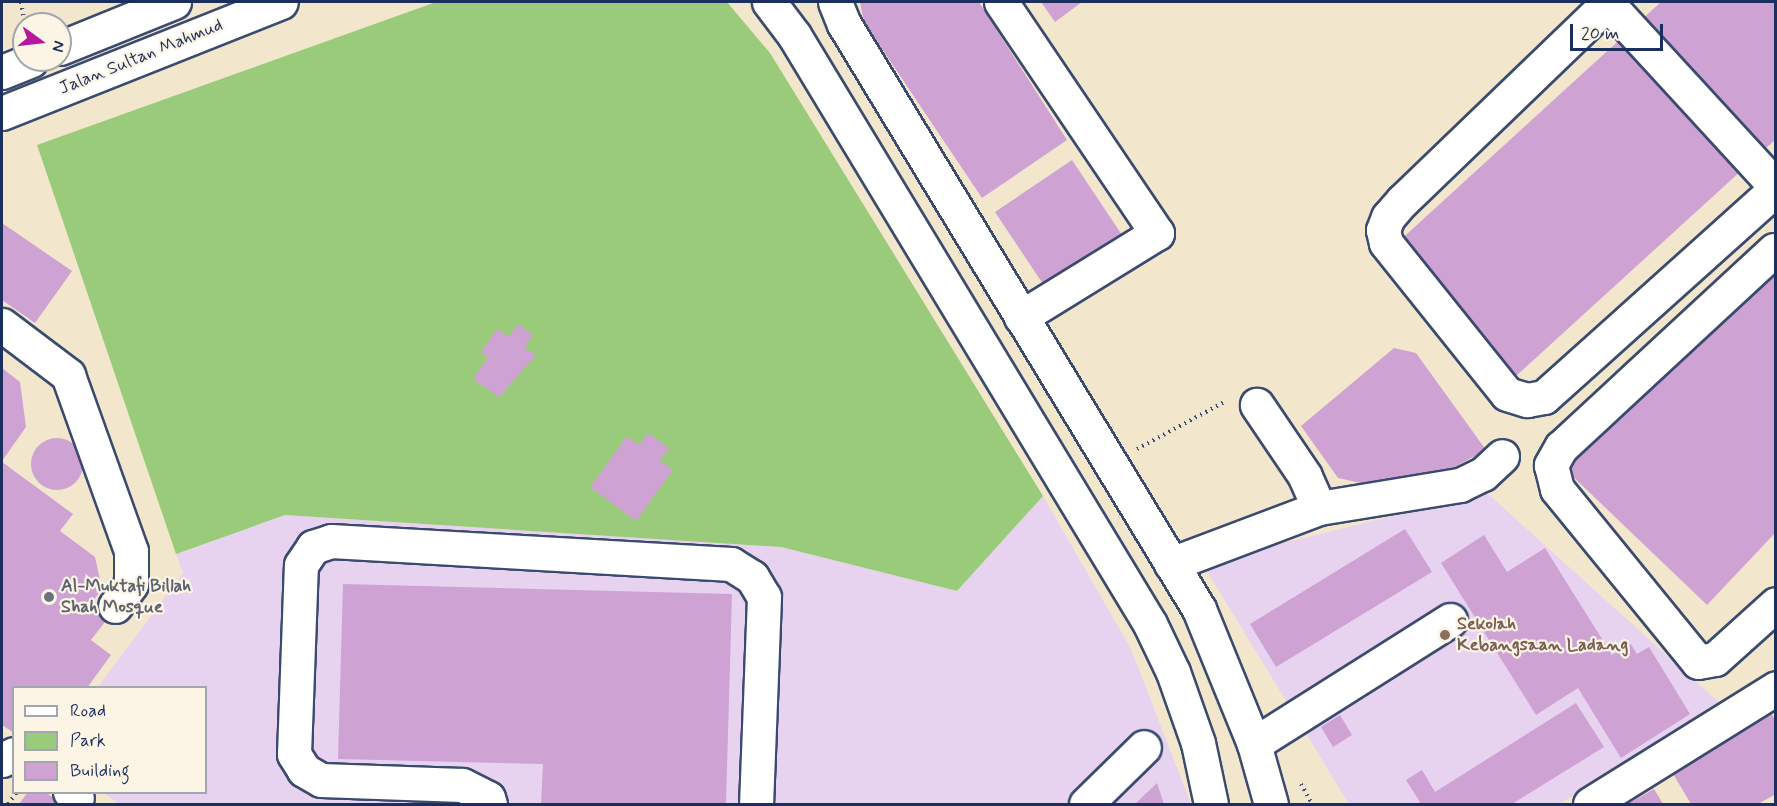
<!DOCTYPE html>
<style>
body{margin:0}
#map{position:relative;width:1777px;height:806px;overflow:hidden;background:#f2e7cc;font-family:Mynerve,sans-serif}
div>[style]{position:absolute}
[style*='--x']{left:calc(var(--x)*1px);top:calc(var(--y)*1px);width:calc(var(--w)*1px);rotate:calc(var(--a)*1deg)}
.built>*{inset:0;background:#e7d2ef}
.green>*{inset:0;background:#9acb7a}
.building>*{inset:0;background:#cea3d4}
.round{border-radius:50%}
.path>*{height:4px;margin-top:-2px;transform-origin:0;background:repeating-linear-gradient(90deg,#3b4b6e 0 1.5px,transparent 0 6px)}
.roads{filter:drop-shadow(2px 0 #3b4b6e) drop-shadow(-2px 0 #3b4b6e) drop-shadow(0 2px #3b4b6e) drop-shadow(0 -2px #3b4b6e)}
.minor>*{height:33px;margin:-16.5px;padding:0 16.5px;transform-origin:16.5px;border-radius:16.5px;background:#fff}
.major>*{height:33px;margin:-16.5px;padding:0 16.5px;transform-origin:16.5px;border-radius:16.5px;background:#fff}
.dots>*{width:16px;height:16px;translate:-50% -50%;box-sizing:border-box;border:3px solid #fcf5e5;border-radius:50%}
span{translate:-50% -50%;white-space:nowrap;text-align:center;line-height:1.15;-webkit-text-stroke:4.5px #fcf5e5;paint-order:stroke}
.street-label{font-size:18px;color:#1b2f5e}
.worship-label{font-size:18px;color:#5b616d;font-weight:700}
.left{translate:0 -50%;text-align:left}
.education-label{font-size:18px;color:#785e54;font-weight:700}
.frame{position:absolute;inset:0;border:3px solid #1b2f5e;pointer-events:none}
.legend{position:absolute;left:12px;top:686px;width:195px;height:108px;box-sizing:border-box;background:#fcf5e5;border:2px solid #a2a6af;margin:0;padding:8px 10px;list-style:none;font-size:18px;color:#1b2f5e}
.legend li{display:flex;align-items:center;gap:12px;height:30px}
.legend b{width:30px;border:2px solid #a2a6af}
.north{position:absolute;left:12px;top:12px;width:60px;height:60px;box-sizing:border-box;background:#fcf5e5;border:2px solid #a2a6af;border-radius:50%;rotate:105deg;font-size:16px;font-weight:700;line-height:24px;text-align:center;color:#1b2f5e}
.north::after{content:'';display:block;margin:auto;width:21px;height:27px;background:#b5179e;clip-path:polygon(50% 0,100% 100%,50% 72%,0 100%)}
.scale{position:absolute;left:1570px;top:24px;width:93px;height:27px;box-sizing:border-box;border:3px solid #1b2f5e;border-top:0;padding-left:8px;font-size:18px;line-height:21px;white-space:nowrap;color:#1b2f5e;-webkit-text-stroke:4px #fcf5e5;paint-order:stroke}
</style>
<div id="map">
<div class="built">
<i style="clip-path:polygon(1487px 493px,1723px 706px,1559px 804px,1349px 804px,1202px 563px)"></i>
<i style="clip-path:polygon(1043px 496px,1131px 649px,1191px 804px,119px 804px,103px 793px,206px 792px,206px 688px,97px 688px,183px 573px,176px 554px,285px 515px,781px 547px,957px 591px)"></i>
</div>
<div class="green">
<i style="clip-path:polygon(436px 2px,727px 2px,770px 53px,1043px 496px,957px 591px,781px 547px,285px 515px,176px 554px,37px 145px)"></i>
</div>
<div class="building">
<i style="clip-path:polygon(860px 2px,979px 2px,1067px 140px,982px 198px,864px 22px)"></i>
<i style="clip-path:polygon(1041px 2px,1082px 2px,1055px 22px)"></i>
<i style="clip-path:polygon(1661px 2px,1776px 2px,1776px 139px,1516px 376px,1396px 244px)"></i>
<i style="clip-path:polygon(1072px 160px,1126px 241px,1049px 293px,995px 212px)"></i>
<i style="clip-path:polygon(2px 223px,72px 271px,35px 323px,2px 300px)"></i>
<i style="clip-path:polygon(1761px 260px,1776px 274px,1776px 532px,1707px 605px,1565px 469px)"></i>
<i style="clip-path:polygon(518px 324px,533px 335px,524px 348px,536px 355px,499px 397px,473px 379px,488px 357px,481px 352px,497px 329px,509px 337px)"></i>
<i style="clip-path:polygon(1394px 348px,1416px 353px,1486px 450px,1406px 493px,1338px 478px,1301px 426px)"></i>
<i style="clip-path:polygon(2px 368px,20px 382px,26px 427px,2px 461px)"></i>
<i style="clip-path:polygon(648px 433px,669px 448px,660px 461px,673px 470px,636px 521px,590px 487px,627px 436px,639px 445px)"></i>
<i class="round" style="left:31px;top:438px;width:52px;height:52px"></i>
<i style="clip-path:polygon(2px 462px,73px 514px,60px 531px,95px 557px,102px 589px,90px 605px,108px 618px,91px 640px,111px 655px,87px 688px,14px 688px,14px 733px,2px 725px)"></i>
<i style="clip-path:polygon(1405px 529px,1432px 572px,1276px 667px,1250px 624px)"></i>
<i style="clip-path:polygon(1484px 535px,1507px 572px,1545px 548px,1612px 655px,1630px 643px,1637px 654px,1649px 647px,1690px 714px,1621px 758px,1578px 688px,1536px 715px,1441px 563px)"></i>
<i style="clip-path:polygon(343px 584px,732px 594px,726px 804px,541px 804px,543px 764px,338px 759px)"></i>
<i style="clip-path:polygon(1576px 703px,1604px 747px,1512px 804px,1416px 804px,1420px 802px,1406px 780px,1422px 770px,1435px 792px)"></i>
<i style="clip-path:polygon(1769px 710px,1776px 721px,1776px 794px,1758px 804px,1691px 804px,1669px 767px)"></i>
<i style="clip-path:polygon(1340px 715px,1352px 735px,1333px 747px,1321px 727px)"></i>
<i style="clip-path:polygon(1157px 783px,1164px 804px,1135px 804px)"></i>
<i style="clip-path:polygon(1654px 789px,1663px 804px,1628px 804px)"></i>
<i style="clip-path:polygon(28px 792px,45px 792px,62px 804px,19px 804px)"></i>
</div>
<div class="path">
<i style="--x:21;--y:2;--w:22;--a:80"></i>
<i style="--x:1137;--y:449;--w:101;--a:-28.3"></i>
<i style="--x:1301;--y:784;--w:23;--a:61"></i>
<i style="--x:8;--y:804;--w:15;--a:-53"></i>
</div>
<div class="roads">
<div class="minor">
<i style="--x:1001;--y:2;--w:279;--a:56"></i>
<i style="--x:1157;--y:233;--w:160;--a:148.3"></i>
<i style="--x:1609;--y:2;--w:287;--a:136.1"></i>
<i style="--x:1402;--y:201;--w:21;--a:131"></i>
<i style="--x:1388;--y:217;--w:14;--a:111"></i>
<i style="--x:1383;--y:230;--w:13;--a:77"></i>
<i style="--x:1386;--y:243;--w:193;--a:51.3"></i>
<i style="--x:1507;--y:394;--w:21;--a:17"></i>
<i style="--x:1527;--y:400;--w:17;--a:-10"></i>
<i style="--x:1544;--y:397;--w:312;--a:-41.9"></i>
<i style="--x:1607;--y:3;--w:250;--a:47.4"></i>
<i style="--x:1774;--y:250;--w:290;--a:137.2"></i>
<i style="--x:1561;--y:447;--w:21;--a:119"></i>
<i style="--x:1551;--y:465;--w:25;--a:76"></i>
<i style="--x:1557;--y:489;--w:223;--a:50.8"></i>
<i style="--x:1698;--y:662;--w:17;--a:-10"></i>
<i style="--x:1715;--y:659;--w:82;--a:-42"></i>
<i style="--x:2;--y:325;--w:83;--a:37.1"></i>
<i style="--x:68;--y:375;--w:187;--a:70.3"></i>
<i style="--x:131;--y:551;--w:33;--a:90"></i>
<i style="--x:131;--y:584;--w:27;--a:126"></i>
<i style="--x:1319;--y:508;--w:143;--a:-9.3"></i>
<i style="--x:1460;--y:485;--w:25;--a:-26"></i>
<i style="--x:1483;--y:474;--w:26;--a:-43"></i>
<i style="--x:1171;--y:564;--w:158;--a:-20.7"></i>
<i style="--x:1319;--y:508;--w:35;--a:-114"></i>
<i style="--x:1305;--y:476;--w:86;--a:-124.1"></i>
<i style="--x:1254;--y:744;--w:232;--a:-32.3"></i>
<i style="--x:2;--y:760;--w:13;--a:-27"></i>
<i style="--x:70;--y:792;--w:9;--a:41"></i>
<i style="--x:490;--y:804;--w:6;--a:-108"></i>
<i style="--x:488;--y:798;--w:29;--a:-153"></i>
<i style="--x:462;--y:785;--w:141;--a:-178"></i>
<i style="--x:321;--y:780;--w:20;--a:-150"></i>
<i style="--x:304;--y:770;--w:19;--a:-122"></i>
<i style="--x:294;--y:754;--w:189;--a:-87.9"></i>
<i style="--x:301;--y:565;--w:22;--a:-56"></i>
<i style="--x:313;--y:547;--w:19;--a:-18"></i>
<i style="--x:331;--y:541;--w:401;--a:3.3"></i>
<i style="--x:731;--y:564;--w:25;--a:32"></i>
<i style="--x:752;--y:577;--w:23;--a:59"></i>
<i style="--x:764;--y:597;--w:207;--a:92.2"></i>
<i style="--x:1086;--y:804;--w:81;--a:-44.5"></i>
<i style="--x:1590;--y:804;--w:219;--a:-31.9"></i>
</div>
<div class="major">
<i style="--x:769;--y:2;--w:41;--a:52.9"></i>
<i style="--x:794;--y:35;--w:688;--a:58.85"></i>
<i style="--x:1150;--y:624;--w:53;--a:64.4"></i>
<i style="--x:1173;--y:672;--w:75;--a:70.6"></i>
<i style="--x:1198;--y:743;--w:62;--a:78"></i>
<i style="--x:835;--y:2;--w:24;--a:68"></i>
<i style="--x:844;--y:24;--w:684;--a:58.75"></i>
<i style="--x:1199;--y:609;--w:146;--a:67.8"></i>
<i style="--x:1254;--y:744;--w:62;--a:74.2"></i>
<i style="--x:60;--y:48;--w:123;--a:-22"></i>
<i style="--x:2;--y:72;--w:31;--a:-22"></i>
<i style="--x:2;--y:113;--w:300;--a:-21.7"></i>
</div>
</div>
<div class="dots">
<i style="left:49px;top:597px;background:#6b7280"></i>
<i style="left:1445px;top:635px;background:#8d6e63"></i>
</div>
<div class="street-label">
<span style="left:141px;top:57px;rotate:-22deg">Jalan Sultan Mahmud</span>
</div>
<div class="worship-label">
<span class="left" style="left:61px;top:597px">Al-Muktafi Billah<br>Shah Mosque</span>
</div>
<div class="education-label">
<span class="left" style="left:1457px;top:635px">Sekolah<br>Kebangsaan Ladang</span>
</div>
<div class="frame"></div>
<ul class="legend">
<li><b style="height:8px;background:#fff"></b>Road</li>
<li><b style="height:16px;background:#9acb7a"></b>Park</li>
<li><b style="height:16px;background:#cea3d4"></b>Building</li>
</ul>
<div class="north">N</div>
<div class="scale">20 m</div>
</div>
